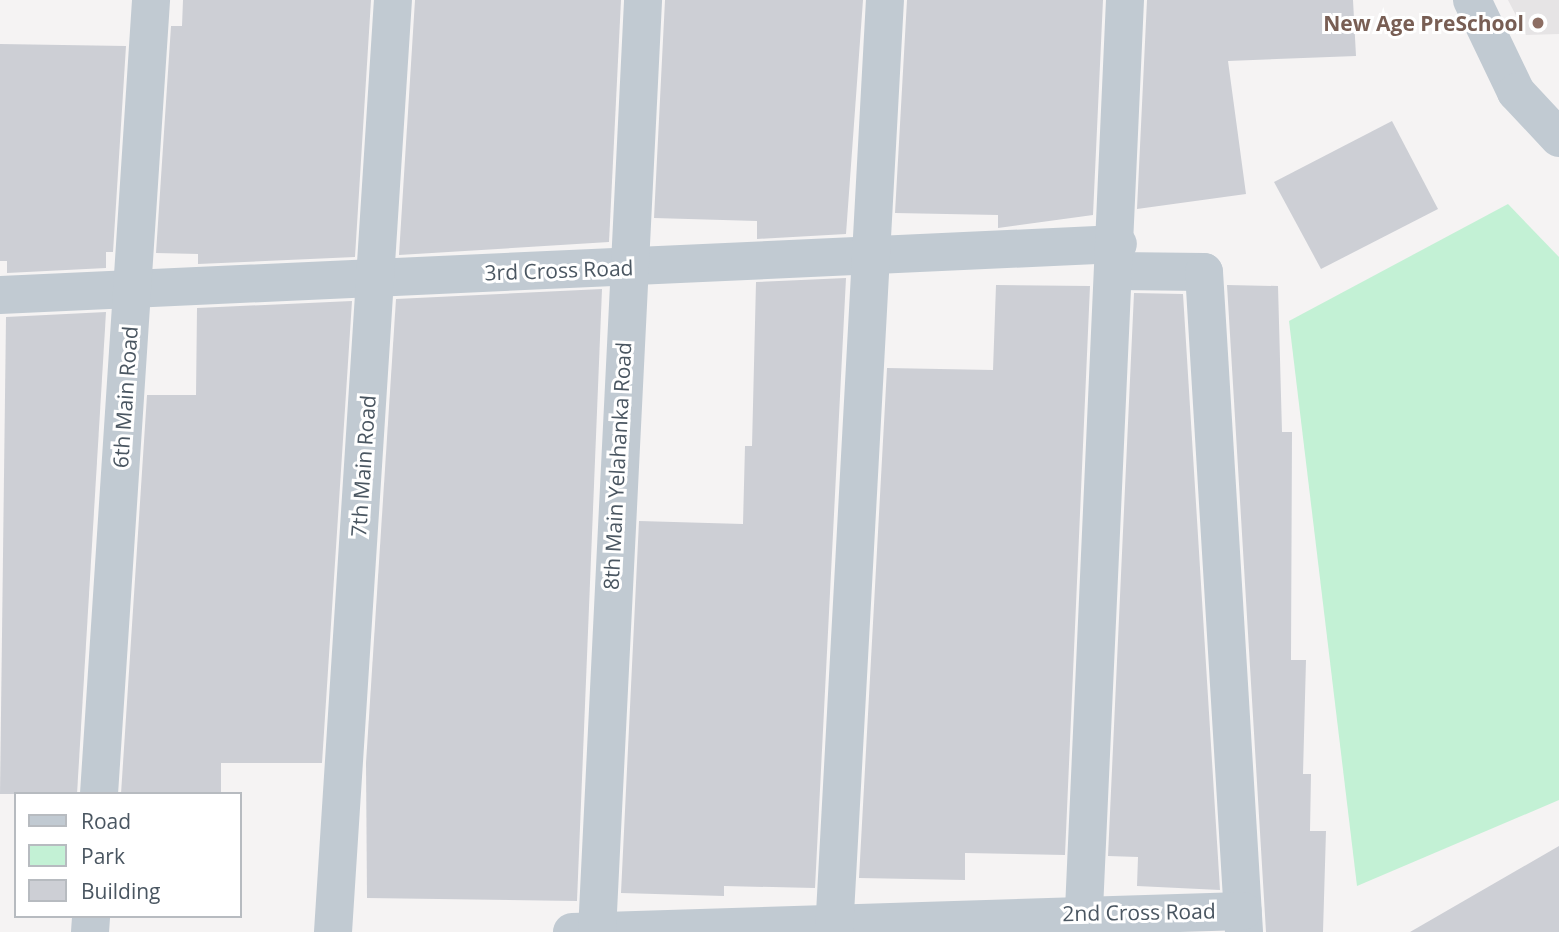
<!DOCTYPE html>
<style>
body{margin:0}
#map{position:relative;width:1559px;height:932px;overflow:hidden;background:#f5f3f3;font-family:"Open Sans",sans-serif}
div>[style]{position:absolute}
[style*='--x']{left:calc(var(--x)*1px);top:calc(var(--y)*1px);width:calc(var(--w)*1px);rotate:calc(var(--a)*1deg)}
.education>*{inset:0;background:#e6e4e5}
.green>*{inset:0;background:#c3f1d5}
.building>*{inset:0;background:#cdcfd5}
.minor>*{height:38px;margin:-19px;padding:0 19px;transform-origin:19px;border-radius:19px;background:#c1cad2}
.dots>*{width:19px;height:19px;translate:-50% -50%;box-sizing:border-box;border:4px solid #fff;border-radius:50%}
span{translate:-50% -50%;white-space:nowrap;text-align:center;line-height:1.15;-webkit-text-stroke:6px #fff;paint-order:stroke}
.education-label{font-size:21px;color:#785e54;font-weight:700}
.right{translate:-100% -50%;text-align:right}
.street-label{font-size:21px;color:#4a5661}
.legend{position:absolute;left:14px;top:792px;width:228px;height:126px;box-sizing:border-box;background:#fff;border:2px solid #b7bbc0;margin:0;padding:9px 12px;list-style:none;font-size:21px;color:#4a5661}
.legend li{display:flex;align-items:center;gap:14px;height:35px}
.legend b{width:35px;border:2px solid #b7bbc0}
</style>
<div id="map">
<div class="education">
<i style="clip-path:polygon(1508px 0,1559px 0,1559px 34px,1526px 35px)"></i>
</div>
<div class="green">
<i style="clip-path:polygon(1508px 204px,1559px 257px,1559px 800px,1357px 886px,1289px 321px)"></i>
</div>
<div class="building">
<i style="clip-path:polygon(183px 0,371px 0,355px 257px,198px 264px,198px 254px,156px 253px,171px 26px,182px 26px)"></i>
<i style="clip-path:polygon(415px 0,621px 0,609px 242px,399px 255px)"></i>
<i style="clip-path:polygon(665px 0,863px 0,846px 234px,757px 239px,757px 221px,654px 218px)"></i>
<i style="clip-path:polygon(907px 0,1103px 0,1093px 215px,998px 228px,998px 215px,895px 213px)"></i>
<i style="clip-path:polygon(1147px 0,1353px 0,1356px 56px,1228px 61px,1246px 194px,1137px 209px)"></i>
<i style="clip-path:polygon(0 44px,126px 46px,113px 252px,106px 252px,106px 268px,7px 273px,7px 261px,0 261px)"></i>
<i style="clip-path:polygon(1392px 121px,1438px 209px,1321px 269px,1274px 182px)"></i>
<i style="clip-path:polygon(846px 278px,815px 888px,724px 886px,724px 896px,621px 893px,639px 521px,743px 524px,745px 446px,752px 446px,756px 282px)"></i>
<i style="clip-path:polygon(996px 285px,1090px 286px,1065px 855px,965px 853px,965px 880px,859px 878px,887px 368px,993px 370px)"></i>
<i style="clip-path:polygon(1227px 285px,1278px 286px,1282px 432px,1292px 432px,1291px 660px,1306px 660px,1303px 774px,1311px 774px,1310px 831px,1326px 831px,1323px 932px,1266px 932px)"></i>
<i style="clip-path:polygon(602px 289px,577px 901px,367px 898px,366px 763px,396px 299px)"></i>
<i style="clip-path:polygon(1134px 293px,1183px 294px,1220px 890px,1137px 886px,1138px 857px,1108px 856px)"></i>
<i style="clip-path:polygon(352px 301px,322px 763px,221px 763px,221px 794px,121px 794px,147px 395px,196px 395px,197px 308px)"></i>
<i style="clip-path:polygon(106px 312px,77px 794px,0 794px,6px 317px)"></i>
<i style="clip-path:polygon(1559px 846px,1559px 932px,1410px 932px)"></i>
</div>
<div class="minor">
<i style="--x:1472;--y:0;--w:102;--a:64.4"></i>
<i style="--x:1516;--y:92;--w:63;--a:46.9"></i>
<i style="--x:1116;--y:271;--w:88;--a:0.7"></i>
<i style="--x:1204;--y:272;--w:661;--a:86.53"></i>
<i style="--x:0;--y:295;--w:1119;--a:-2.61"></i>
<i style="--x:99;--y:794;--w:796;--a:-86.25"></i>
<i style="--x:90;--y:932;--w:16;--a:-86"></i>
<i style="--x:333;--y:932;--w:934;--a:-86.32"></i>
<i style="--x:572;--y:932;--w:671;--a:-1.79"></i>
<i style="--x:597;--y:932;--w:933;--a:-87.17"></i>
<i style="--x:834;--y:932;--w:933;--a:-86.87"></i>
<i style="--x:1083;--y:932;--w:933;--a:-87.42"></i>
</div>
<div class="dots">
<i style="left:1538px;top:23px;background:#8d6e63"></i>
</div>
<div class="education-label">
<span class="right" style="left:1524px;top:23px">New Age PreSchool</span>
</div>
<div class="street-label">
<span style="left:559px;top:270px;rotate:-2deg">3rd Cross Road</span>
<span style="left:125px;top:397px;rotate:-86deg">6th Main Road</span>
<span style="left:363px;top:466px;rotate:-86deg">7th Main Road</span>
<span style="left:617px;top:466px;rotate:-87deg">8th Main Yelahanka Road</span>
<span style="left:1139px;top:912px;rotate:-1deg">2nd Cross Road</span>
</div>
<ul class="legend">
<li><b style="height:9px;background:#c1cad2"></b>Road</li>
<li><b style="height:19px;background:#c3f1d5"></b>Park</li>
<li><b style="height:19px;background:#cdcfd5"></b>Building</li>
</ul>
</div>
